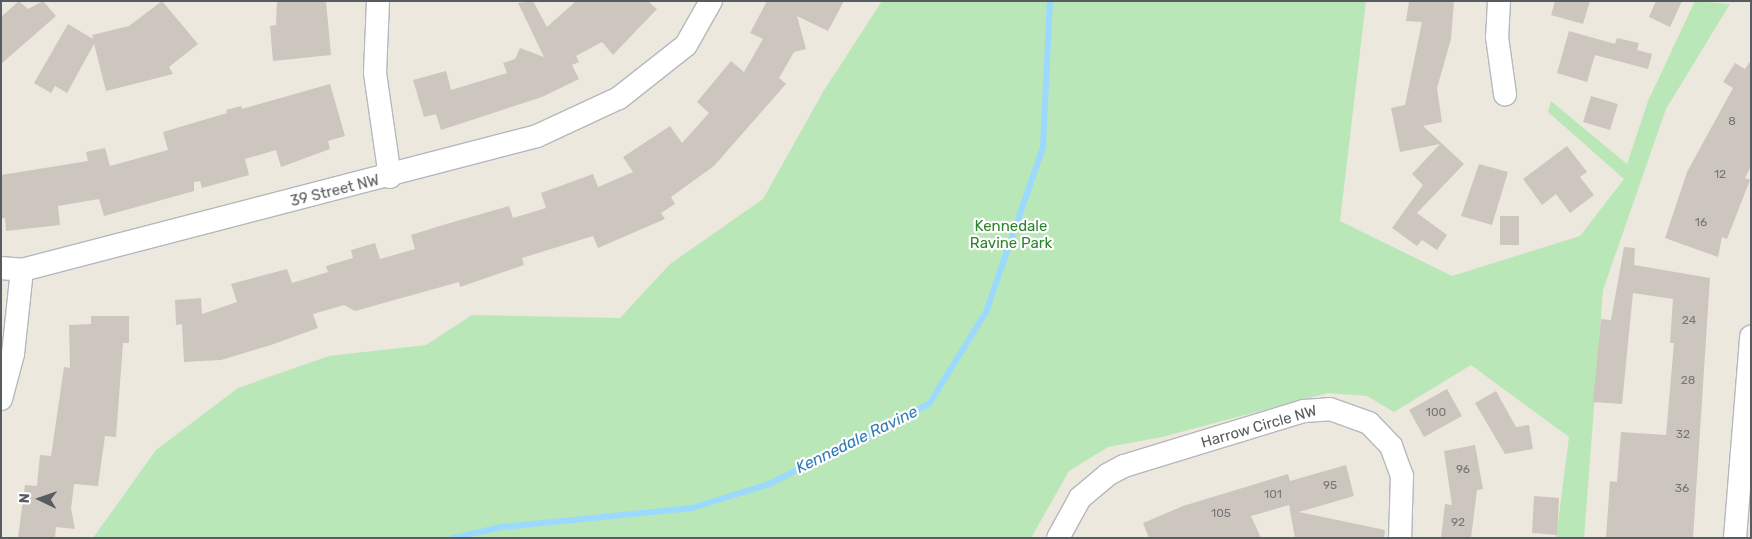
<!DOCTYPE html>
<style>
body{margin:0}
#map{position:relative;width:1752px;height:539px;overflow:hidden;background:#ece8de;font-family:Rubik,sans-serif}
div>[style]{position:absolute}
[style*='--x']{left:calc(var(--x)*1px);top:calc(var(--y)*1px);width:calc(var(--w)*1px);rotate:calc(var(--a)*1deg)}
.green>*{inset:0;background:#bae7b7}
.stream>*{height:6px;margin:-3px;padding:0 3px;transform-origin:3px;border-radius:3px;background:#9bd9ff}
.building>*{inset:0;background:#ccc6bf}
.roads{filter:drop-shadow(1px 0 #b4b8bd) drop-shadow(-1px 0 #b4b8bd) drop-shadow(0 1px #b4b8bd) drop-shadow(0 -1px #b4b8bd)}
.street>*{height:22px;margin:-11px;padding:0 11px;transform-origin:11px;border-radius:11px;background:#fff}
span{translate:-50% -50%;white-space:nowrap;text-align:center;line-height:1.15;-webkit-text-stroke:4.5px #fff;paint-order:stroke}
.number-label{font-size:12px;color:#747678}
.number-label span{-webkit-text-stroke-width:0}
.street-label{font-size:15px;color:#575c61}
.park-label{font-size:15px;color:#2e832d}
.water-label{font-size:16px;color:#327bb8;font-style:italic}
.frame{position:absolute;inset:0;border:2px solid #575c61;pointer-events:none}
.north{position:absolute;left:15px;top:474px;width:50px;height:50px;-webkit-text-stroke:4px #fff;paint-order:stroke;rotate:273deg;font-size:14px;font-weight:700;line-height:20px;text-align:center;color:#575c61}
.north::after{content:'';display:block;margin:auto;width:18px;height:22px;background:#575c61;clip-path:polygon(50% 0,100% 100%,50% 72%,0 100%)}
</style>
<div id="map">
<div class="green">
<i style="clip-path:polygon(882px 1px,1366px 1px,1340px 221px,1452px 276px,1580px 236px,1624px 179px,1548px 112px,1551px 101px,1627px 164px,1648px 101px,1695px 1px,1730px 4px,1666px 109px,1603px 290px,1584px 538px,1556px 538px,1569px 437px,1471px 365px,1394px 412px,1367px 396px,1328px 393px,1162px 437px,1108px 447px,1069px 471px,1031px 538px,93px 538px,156px 450px,238px 388px,329px 356px,426px 345px,472px 315px,620px 318px,670px 264px,763px 199px,823px 92px)"></i>
</div>
<div class="stream">
<i style="--x:453;--y:538;--w:50;--a:-12.7"></i>
<i style="--x:502;--y:527;--w:191;--a:-5.7"></i>
<i style="--x:692;--y:508;--w:81;--a:-17.3"></i>
<i style="--x:769;--y:484;--w:179;--a:-26.6"></i>
<i style="--x:929;--y:404;--w:108;--a:-58.2"></i>
<i style="--x:986;--y:312;--w:175;--a:-70.9"></i>
<i style="--x:1043;--y:147;--w:146;--a:-87.3"></i>
</div>
<div class="building">
<i style="clip-path:polygon(19px 1px,28px 9px,43px 1px,56px 16px,1px 64px,1px 17px)"></i>
<i style="clip-path:polygon(162px 1px,198px 44px,169px 67px,173px 74px,106px 91px,94px 44px,67px 93px,55px 86px,51px 93px,34px 83px,68px 24px,93px 39px,92px 35px,129px 26px)"></i>
<i style="clip-path:polygon(277px 1px,326px 1px,331px 55px,273px 61px,270px 26px,276px 25px)"></i>
<i style="clip-path:polygon(533px 1px,547px 27px,576px 1px,648px 1px,657px 9px,613px 55px,602px 42px,576px 56px,579px 62px,572px 65px,579px 79px,542px 97px,441px 130px,436px 114px,424px 117px,413px 80px,446px 71px,451px 90px,507px 73px,503px 63px,515px 59px,520px 48px,544px 57px,518px 3px)"></i>
<i style="clip-path:polygon(767px 1px,844px 1px,828px 31px,797px 16px,806px 49px,794px 52px,779px 78px,786px 84px,714px 166px,671px 197px,675px 204px,661px 213px,665px 219px,598px 248px,593px 236px,522px 258px,524px 265px,460px 287px,459px 282px,355px 311px,344px 305px,313px 314px,318px 328px,271px 345px,221px 360px,184px 362px,182px 324px,176px 325px,175px 300px,201px 298px,202px 314px,237px 302px,231px 284px,287px 269px,292px 283px,328px 272px,326px 266px,353px 258px,351px 250px,375px 243px,380px 259px,415px 249px,411px 235px,443px 225px,509px 206px,513px 218px,546px 208px,541px 193px,593px 174px,598px 187px,633px 172px,623px 157px,670px 126px,682px 143px,709px 113px,697px 102px,731px 61px,744px 72px,763px 39px,750px 33px)"></i>
<i style="clip-path:polygon(1409px 1px,1454px 1px,1451px 39px,1437px 88px,1442px 122px,1423px 126px,1464px 164px,1417px 213px,1447px 235px,1437px 250px,1422px 240px,1417px 246px,1392px 228px,1423px 185px,1412px 174px,1440px 144px,1400px 152px,1391px 108px,1405px 105px,1422px 22px,1406px 21px)"></i>
<i style="clip-path:polygon(1555px 1px,1590px 1px,1583px 24px,1551px 15px)"></i>
<i style="clip-path:polygon(1656px 1px,1682px 1px,1670px 27px,1649px 17px)"></i>
<i style="clip-path:polygon(1569px 31px,1615px 44px,1617px 38px,1639px 43px,1637px 50px,1652px 54px,1648px 69px,1595px 55px,1587px 82px,1557px 73px)"></i>
<i style="clip-path:polygon(1751px 60px,1751px 166px,1745px 178px,1750px 180px,1727px 239px,1722px 237px,1718px 257px,1665px 238px,1687px 172px,1733px 88px,1723px 82px,1735px 63px,1745px 69px)"></i>
<i style="clip-path:polygon(330px 84px,345px 136px,328px 141px,330px 149px,281px 167px,276px 150px,245px 159px,249px 175px,202px 188px,200px 181px,194px 182px,194px 191px,104px 216px,99px 199px,58px 206px,60px 225px,6px 231px,5px 218px,1px 218px,1px 175px,88px 161px,86px 152px,105px 148px,110px 166px,168px 150px,163px 132px,227px 113px,226px 110px,241px 106px,242px 109px)"></i>
<i style="clip-path:polygon(1591px 96px,1618px 104px,1610px 130px,1583px 122px)"></i>
<i style="clip-path:polygon(1567px 146px,1587px 172px,1580px 177px,1594px 195px,1570px 213px,1556px 194px,1542px 205px,1523px 179px)"></i>
<i style="clip-path:polygon(1479px 164px,1508px 172px,1492px 225px,1461px 216px)"></i>
<i style="clip-path:polygon(1500px 216px,1519px 216px,1519px 245px,1500px 245px)"></i>
<i style="clip-path:polygon(1624px 247px,1635px 248px,1634px 265px,1710px 278px,1693px 538px,1606px 538px,1610px 481px,1617px 482px,1621px 432px,1666px 435px,1674px 343px,1670px 343px,1673px 299px,1633px 293px,1622px 404px,1593px 402px,1601px 319px,1611px 320px)"></i>
<i style="clip-path:polygon(91px 316px,129px 316px,129px 343px,123px 343px,116px 437px,105px 436px,98px 486px,74px 484px,71px 509px,75px 529px,56px 527px,55px 538px,18px 538px,25px 485px,37px 486px,40px 455px,51px 456px,64px 367px,70px 368px,69px 325px,91px 324px)"></i>
<i style="clip-path:polygon(1447px 389px,1462px 416px,1424px 437px,1409px 410px)"></i>
<i style="clip-path:polygon(1496px 391px,1516px 427px,1529px 425px,1533px 449px,1505px 454px,1475px 403px)"></i>
<i style="clip-path:polygon(1475px 445px,1483px 489px,1477px 490px,1471px 538px,1441px 538px,1445px 504px,1452px 505px,1444px 451px)"></i>
<i style="clip-path:polygon(1346px 465px,1354px 496px,1299px 512px,1385px 530px,1384px 538px,1295px 538px,1289px 505px,1251px 516px,1261px 538px,1149px 538px,1143px 523px,1183px 506px,1288px 474px,1290px 481px)"></i>
<i style="clip-path:polygon(1534px 496px,1559px 498px,1557px 535px,1532px 533px)"></i>
</div>
<div class="roads">
<div class="street">
<i style="--x:378;--y:1;--w:72;--a:92.4"></i>
<i style="--x:375;--y:73;--w:105;--a:81.8"></i>
<i style="--x:1499;--y:1;--w:36;--a:93"></i>
<i style="--x:1497;--y:37;--w:58;--a:82"></i>
<i style="--x:1;--y:268;--w:21;--a:5"></i>
<i style="--x:22;--y:270;--w:532;--a:-14.58"></i>
<i style="--x:537;--y:136;--w:90;--a:-24.9"></i>
<i style="--x:619;--y:98;--w:85;--a:-38.3"></i>
<i style="--x:686;--y:45;--w:51;--a:-60.4"></i>
<i style="--x:1;--y:399;--w:47;--a:-75.1"></i>
<i style="--x:13;--y:354;--w:84;--a:-83.9"></i>
<i style="--x:1058;--y:538;--w:46;--a:-61.2"></i>
<i style="--x:1080;--y:498;--w:35;--a:-40"></i>
<i style="--x:1107;--y:475;--w:19;--a:-28"></i>
<i style="--x:1124;--y:466;--w:188;--a:-17"></i>
<i style="--x:1304;--y:411;--w:26;--a:-4"></i>
<i style="--x:1330;--y:409;--w:41;--a:19.7"></i>
<i style="--x:1369;--y:423;--w:32;--a:46"></i>
<i style="--x:1391;--y:446;--w:32;--a:70"></i>
<i style="--x:1402;--y:476;--w:62;--a:91.8"></i>
<i style="--x:1735;--y:538;--w:202;--a:-85.4"></i>
</div>
</div>
<div class="number-label">
<span style="left:1732px;top:122px">8</span>
<span style="left:1720px;top:175px">12</span>
<span style="left:1701px;top:223px">16</span>
<span style="left:1689px;top:321px">24</span>
<span style="left:1688px;top:381px">28</span>
<span style="left:1436px;top:413px">100</span>
<span style="left:1683px;top:435px">32</span>
<span style="left:1463px;top:470px">96</span>
<span style="left:1330px;top:486px">95</span>
<span style="left:1682px;top:489px">36</span>
<span style="left:1273px;top:495px">101</span>
<span style="left:1221px;top:514px">105</span>
<span style="left:1458px;top:523px">92</span>
</div>
<div class="street-label">
<span style="left:335px;top:191px;rotate:-14deg">39 Street NW</span>
<span style="left:1259px;top:427px;rotate:-16deg">Harrow Circle NW</span>
</div>
<div class="park-label">
<span style="left:1011px;top:235px">Kennedale<br>Ravine Park</span>
</div>
<div class="water-label">
<span style="left:857px;top:440px;rotate:-26deg">Kennedale Ravine</span>
</div>
<div class="frame"></div>
<div class="north">N</div>
</div>
